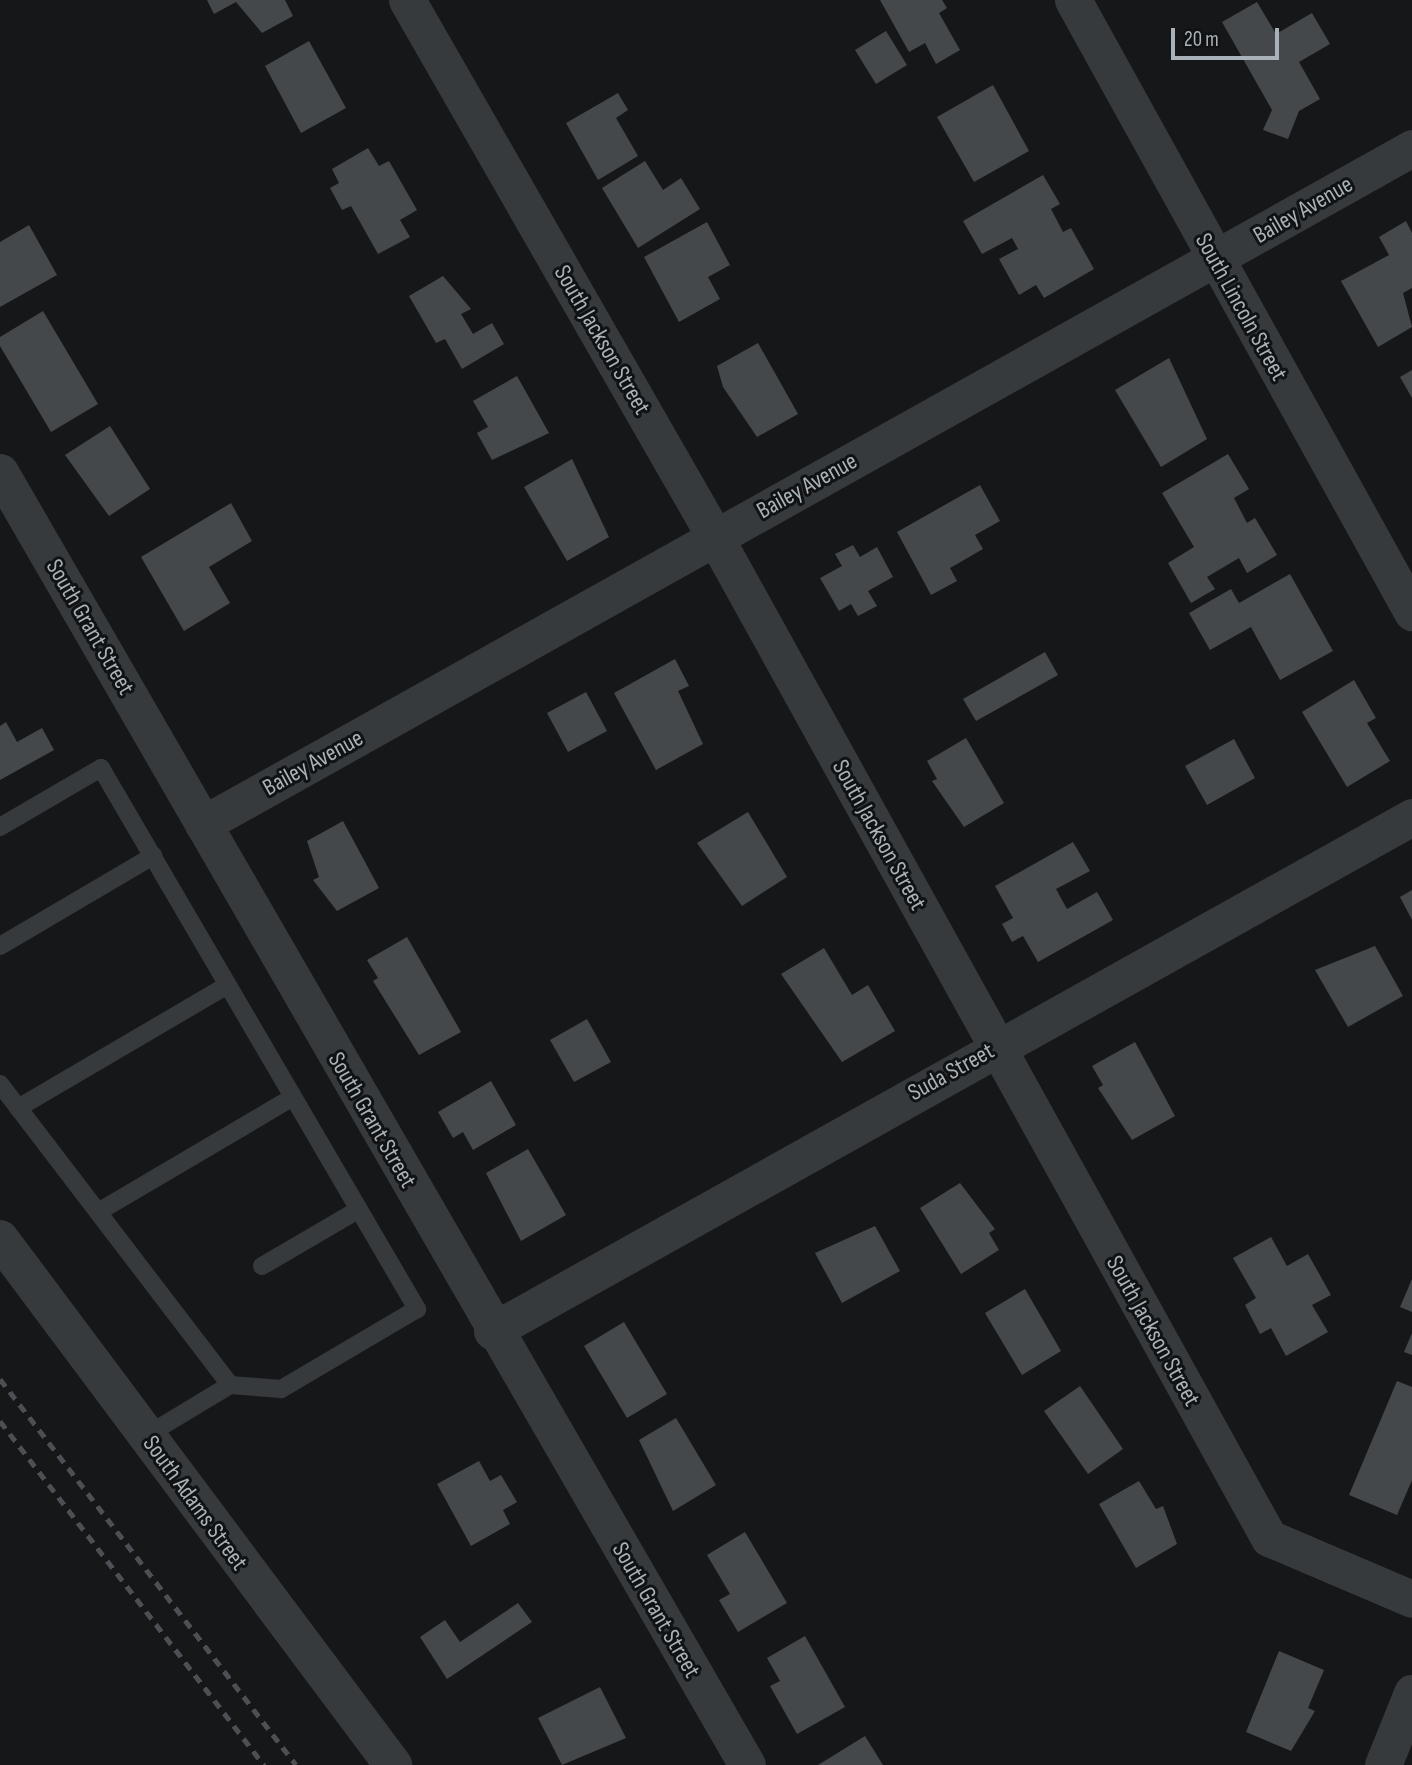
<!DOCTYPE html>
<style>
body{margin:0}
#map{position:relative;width:1412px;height:1765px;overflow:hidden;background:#161718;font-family:"Sofia Sans Condensed",sans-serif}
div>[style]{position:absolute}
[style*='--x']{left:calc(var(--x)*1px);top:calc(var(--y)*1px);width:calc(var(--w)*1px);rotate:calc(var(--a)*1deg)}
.building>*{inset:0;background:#45484b}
.service>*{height:18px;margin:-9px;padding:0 9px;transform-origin:9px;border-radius:9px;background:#373a3d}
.minor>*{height:37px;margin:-18.5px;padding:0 18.5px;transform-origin:18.5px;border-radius:18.5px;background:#373a3d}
.tertiary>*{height:38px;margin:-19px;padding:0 19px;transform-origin:19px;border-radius:19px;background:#373a3d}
.rail>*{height:5px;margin-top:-2.5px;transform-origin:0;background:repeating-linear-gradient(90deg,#4c5054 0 9px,transparent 0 16px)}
span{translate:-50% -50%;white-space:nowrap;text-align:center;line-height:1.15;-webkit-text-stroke:6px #111213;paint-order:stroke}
.street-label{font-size:24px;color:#a8b2b8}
.scale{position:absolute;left:1171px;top:28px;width:108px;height:32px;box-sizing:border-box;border:4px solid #a8b2b8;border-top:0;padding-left:9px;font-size:21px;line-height:24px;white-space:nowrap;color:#a8b2b8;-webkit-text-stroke:5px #111213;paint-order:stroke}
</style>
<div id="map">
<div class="building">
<i style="clip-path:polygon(207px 0,285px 0,293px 16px,262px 33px,236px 2px,214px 14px)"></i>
<i style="clip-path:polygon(880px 0,942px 0,947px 8px,939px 13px,960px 50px,936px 64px,925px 43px,909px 52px)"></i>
<i style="clip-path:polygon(1257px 2px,1276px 34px,1312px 13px,1330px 44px,1299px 62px,1320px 99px,1299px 111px,1288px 139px,1263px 130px,1272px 110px,1222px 22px)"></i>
<i style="clip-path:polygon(886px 31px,907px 65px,876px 84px,855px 50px)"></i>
<i style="clip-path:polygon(309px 41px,346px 108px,301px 133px,265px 66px)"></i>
<i style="clip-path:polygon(993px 85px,1029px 151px,974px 182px,937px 117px)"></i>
<i style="clip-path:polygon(618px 93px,628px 110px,616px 118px,638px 156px,598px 180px,566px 123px)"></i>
<i style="clip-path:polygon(368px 148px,379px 166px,389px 161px,417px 210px,400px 220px,410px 237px,378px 254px,351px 206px,342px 210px,330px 188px,339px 183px,332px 169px)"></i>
<i style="clip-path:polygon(645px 161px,663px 190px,681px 178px,700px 209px,638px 248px,602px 188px)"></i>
<i style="clip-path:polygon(1043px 175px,1060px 204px,1051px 209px,1063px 232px,1071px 228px,1094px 269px,1044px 298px,1036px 285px,1019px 295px,999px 259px,1018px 249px,1012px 238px,982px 254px,963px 221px)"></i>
<i style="clip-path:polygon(1406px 221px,1412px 233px,1412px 288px,1403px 293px,1412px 327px,1378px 347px,1341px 281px,1389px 255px,1379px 237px)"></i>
<i style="clip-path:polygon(707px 222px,730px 265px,708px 277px,720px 299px,679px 322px,644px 257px)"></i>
<i style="clip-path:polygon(29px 225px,57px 275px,0 307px,0 242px)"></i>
<i style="clip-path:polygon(443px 276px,471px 309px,461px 314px,473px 334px,492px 323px,504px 344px,462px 369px,445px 339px,436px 343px,409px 296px)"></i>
<i style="clip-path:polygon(43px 311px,98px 404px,51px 432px,0 346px,0 337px)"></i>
<i style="clip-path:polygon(758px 343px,798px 414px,757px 437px,723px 387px,717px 366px)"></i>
<i style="clip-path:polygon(1169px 358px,1207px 439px,1161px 467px,1115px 390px)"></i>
<i style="clip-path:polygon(1412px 370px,1412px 398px,1400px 377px)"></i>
<i style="clip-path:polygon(517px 376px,549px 433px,492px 460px,477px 433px,488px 427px,473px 401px)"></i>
<i style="clip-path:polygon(110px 426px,150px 489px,109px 516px,65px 455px)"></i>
<i style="clip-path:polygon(1228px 454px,1249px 489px,1234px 498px,1247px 523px,1255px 518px,1277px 555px,1247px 573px,1239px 558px,1207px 577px,1215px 589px,1191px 603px,1168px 563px,1194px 547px,1162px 493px)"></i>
<i style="clip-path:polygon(572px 459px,609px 537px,567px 561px,524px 487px)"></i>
<i style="clip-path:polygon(980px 485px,1000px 521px,975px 535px,983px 549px,950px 568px,957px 581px,931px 595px,897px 532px)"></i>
<i style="clip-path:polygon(231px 503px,252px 541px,209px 567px,230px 603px,184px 631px,141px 557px)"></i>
<i style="clip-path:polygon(853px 545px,860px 557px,877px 547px,893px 577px,868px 591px,877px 606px,858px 616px,851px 604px,839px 611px,820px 578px,842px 566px,835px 554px)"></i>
<i style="clip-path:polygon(1290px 574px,1333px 651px,1280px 680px,1251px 627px,1210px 650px,1189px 613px,1231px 589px,1239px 603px)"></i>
<i style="clip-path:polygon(1045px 652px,1058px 675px,976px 721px,963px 699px)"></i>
<i style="clip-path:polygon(675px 659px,689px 686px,678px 691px,703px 744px,656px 770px,614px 693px)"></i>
<i style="clip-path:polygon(1354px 680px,1376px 718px,1367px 723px,1390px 761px,1347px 787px,1302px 712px)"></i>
<i style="clip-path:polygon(586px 692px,607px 731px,568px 752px,547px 713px)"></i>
<i style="clip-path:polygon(6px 722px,17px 742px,42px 728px,54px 750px,0 780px,0 726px)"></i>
<i style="clip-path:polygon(966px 738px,1004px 803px,964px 827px,932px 781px,937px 779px,927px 761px)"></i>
<i style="clip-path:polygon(1234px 739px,1255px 778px,1207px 805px,1185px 766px)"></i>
<i style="clip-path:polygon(748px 812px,787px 877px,742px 906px,697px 843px)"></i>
<i style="clip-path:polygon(343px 821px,379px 888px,337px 911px,313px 880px,319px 877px,307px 841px)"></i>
<i style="clip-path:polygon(1073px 842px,1090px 871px,1056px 889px,1067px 909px,1097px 892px,1113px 920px,1038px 962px,1023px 936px,1012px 942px,1002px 924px,1013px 918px,995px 886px)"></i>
<i style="clip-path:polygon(1412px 890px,1412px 920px,1400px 897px)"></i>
<i style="clip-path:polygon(407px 937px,461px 1032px,419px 1055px,373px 981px,378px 978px,367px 960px)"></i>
<i style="clip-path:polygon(1375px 946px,1403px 996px,1348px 1027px,1315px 970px)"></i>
<i style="clip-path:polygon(824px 948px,852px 995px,868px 985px,895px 1031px,842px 1062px,781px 974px)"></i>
<i style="clip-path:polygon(587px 1019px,611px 1062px,574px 1082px,550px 1040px)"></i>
<i style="clip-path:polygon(1135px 1042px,1175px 1116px,1132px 1140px,1098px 1088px,1103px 1085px,1092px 1066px)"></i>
<i style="clip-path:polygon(491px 1081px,516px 1125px,473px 1150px,463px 1132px,453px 1138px,438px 1112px)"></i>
<i style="clip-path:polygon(528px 1149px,566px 1215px,521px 1241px,486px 1173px)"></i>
<i style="clip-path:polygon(960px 1183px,995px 1229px,989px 1233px,999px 1250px,961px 1274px,920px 1208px)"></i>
<i style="clip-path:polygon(875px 1226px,900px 1271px,842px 1303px,815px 1253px)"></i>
<i style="clip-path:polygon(1271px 1237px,1287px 1266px,1308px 1254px,1331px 1295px,1312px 1305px,1328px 1332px,1286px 1356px,1271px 1328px,1260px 1334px,1245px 1305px,1256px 1298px,1233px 1258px)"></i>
<i style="clip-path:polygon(1412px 1279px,1412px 1312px,1400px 1307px)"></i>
<i style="clip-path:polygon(1025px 1289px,1061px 1351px,1022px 1375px,985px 1313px)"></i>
<i style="clip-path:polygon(624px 1322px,667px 1394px,627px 1418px,584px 1346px)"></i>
<i style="clip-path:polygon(1412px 1333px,1412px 1355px,1404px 1352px)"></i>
<i style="clip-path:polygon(1397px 1381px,1412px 1387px,1412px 1480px,1397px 1515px,1349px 1495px)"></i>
<i style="clip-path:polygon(1080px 1386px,1123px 1449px,1088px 1474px,1044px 1411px)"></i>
<i style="clip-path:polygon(676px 1418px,716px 1485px,673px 1511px,639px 1440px)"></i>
<i style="clip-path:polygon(479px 1461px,490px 1481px,501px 1475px,517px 1502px,503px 1510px,510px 1524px,471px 1546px,437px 1484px)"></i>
<i style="clip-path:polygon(1139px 1481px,1156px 1509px,1163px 1506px,1177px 1544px,1136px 1568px,1099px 1504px)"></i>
<i style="clip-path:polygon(745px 1532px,787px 1603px,738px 1632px,719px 1600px,730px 1594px,707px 1555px)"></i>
<i style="clip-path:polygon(518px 1603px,532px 1622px,447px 1679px,420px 1637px,445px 1620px,460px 1642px)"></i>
<i style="clip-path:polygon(805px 1636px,845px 1707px,797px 1734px,770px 1686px,780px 1681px,767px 1658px)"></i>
<i style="clip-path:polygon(1279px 1651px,1324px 1670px,1308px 1708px,1315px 1711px,1291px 1751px,1246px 1732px)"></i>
<i style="clip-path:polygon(600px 1687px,626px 1738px,562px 1765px,538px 1718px)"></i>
<i style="clip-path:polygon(865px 1736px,883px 1765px,818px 1765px)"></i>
</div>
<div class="service">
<i style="--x:0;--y:827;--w:117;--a:-30.3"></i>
<i style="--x:101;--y:768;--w:627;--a:59.71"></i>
<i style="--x:417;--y:1309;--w:158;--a:149.5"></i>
<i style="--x:281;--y:1389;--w:51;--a:-175.5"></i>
<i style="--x:230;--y:1385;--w:97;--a:148.9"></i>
<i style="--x:0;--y:946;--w:178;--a:-30.5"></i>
<i style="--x:0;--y:1084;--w:379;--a:52.6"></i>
<i style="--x:18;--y:1108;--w:243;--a:-30.4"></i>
<i style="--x:98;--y:1212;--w:226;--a:-30.5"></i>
<i style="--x:262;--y:1266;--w:111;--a:-30.3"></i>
</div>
<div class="minor">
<i style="--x:407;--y:0;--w:619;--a:60.16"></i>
<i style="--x:715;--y:537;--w:1144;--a:61.04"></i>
<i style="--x:1269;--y:1538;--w:155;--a:23.1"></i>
<i style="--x:1073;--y:0;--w:700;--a:61.02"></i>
<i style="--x:0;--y:472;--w:1493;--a:59.98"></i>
<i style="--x:203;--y:824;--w:1385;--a:-29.21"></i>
<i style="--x:492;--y:1331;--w:1054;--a:-29.19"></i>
<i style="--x:1383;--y:1765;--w:78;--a:-68.1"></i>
</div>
<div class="tertiary">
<i style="--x:0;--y:1239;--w:657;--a:53.23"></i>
</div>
<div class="rail">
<i style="--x:0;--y:1379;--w:486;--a:52.5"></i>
<i style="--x:0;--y:1421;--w:434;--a:52.5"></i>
</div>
<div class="street-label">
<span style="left:1303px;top:210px;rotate:-30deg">Bailey Avenue</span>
<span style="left:1241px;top:307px;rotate:61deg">South Lincoln Street</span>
<span style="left:602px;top:340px;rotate:60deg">South Jackson Street</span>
<span style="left:807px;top:486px;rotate:-29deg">Bailey Avenue</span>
<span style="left:90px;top:627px;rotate:60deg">South Grant Street</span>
<span style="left:313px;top:763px;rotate:-29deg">Bailey Avenue</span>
<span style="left:879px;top:835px;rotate:61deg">South Jackson Street</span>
<span style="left:951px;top:1072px;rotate:-29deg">Suda Street</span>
<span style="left:372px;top:1120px;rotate:60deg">South Grant Street</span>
<span style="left:1153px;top:1331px;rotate:61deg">South Jackson Street</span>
<span style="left:195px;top:1503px;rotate:54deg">South Adams Street</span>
<span style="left:656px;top:1610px;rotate:60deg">South Grant Street</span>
</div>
<div class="scale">20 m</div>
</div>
